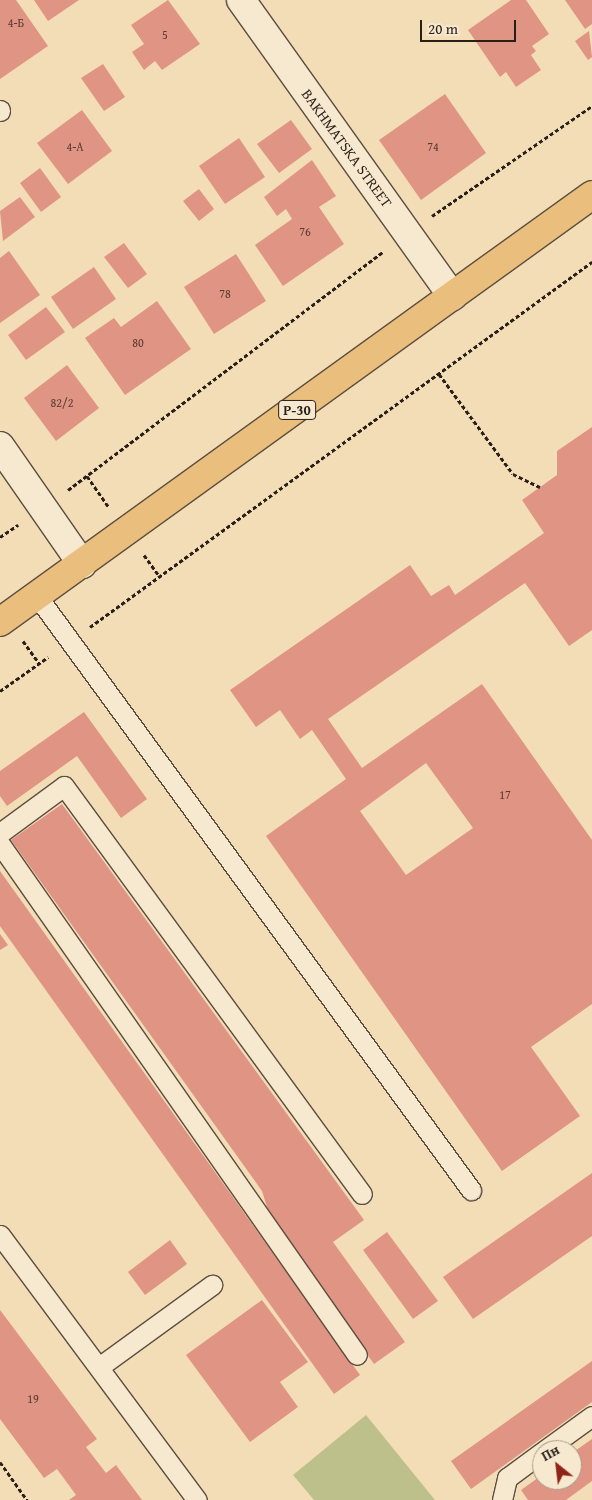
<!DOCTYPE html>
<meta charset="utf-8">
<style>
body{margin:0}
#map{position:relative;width:592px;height:1500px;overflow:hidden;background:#f3ddb7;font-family:"Gentium Book Plus",serif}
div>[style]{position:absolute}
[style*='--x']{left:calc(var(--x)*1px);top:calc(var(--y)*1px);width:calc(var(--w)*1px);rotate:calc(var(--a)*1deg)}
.green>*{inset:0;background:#bec08c}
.building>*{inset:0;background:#e09483}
.path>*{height:3px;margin-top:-1.5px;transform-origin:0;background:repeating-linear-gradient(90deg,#2a1f17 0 4px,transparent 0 6.5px)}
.roads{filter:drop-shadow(1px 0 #5c4e3f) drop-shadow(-1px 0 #5c4e3f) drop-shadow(0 1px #5c4e3f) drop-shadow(0 -1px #5c4e3f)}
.service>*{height:19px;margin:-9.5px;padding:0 9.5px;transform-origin:9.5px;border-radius:9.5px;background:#f7e9d0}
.minor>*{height:28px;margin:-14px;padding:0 14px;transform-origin:14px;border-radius:14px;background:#f7e9d0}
.primary>*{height:28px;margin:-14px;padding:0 14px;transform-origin:14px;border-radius:14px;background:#eabe7c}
span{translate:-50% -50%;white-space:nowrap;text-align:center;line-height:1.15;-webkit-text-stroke:4px #f7e9d0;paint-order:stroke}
.number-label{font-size:12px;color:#583c32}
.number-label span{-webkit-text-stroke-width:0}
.shield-label span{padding:1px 4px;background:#f7e9d0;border:1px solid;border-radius:4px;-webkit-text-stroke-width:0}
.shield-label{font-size:14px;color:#2a1f17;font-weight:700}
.street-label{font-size:15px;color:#2a1f17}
.north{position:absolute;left:532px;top:1440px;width:50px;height:50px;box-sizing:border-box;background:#f7e9d0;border:1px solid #a59886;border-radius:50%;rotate:331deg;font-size:14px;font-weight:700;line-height:20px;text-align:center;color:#2a1f17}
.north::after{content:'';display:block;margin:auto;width:18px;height:22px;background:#8f2418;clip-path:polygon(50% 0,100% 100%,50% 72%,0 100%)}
.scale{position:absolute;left:420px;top:20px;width:96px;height:22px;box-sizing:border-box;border:2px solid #2a1f17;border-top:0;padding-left:6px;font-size:15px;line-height:18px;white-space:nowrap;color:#2a1f17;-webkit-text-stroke:4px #f7e9d0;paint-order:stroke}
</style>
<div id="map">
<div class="green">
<i style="clip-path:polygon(366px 1415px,435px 1500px,314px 1500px,293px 1475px)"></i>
</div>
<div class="building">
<i style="clip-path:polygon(0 0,16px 0,48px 46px,0 79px)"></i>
<i style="clip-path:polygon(34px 0,79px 0,48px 21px)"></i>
<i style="clip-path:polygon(168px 0,200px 44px,162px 70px,155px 61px,144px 70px,132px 52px,144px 44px,131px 25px)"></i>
<i style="clip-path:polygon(511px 0,526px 0,549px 34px,532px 46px,536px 51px,531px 55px,541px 70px,516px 87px,506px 72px,500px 77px,468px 30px)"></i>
<i style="clip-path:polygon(565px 0,592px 0,592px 24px,585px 29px)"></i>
<i style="clip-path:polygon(589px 31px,592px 57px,588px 60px,575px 41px)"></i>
<i style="clip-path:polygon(103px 64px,125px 97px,104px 111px,81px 78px)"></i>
<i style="clip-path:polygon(445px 94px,486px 153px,421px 200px,379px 140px)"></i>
<i style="clip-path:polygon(82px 110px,112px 151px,68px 184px,37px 143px)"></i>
<i style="clip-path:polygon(291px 120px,312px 149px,279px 173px,257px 144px)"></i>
<i style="clip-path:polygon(239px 138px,265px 177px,225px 204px,199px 166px)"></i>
<i style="clip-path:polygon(312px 160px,336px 196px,319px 207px,344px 244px,283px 286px,255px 245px,292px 219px,286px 209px,277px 216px,264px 197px)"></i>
<i style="clip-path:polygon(40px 168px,61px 197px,41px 212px,20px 183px)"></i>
<i style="clip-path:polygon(199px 189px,214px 209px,199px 221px,183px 201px)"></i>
<i style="clip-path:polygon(20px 197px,35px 217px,3px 241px,0 211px)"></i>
<i style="clip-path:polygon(124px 243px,147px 274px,128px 288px,104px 257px)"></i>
<i style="clip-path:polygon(9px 251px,40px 295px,0 323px,0 258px)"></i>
<i style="clip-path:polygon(236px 254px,266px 301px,214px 334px,184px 287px)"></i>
<i style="clip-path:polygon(94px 267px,116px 299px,73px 329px,51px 297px)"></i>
<i style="clip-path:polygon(157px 301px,191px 349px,125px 395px,85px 338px,114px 318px,121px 327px)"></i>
<i style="clip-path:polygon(46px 307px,65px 332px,26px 360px,8px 335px)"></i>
<i style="clip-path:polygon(67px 365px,99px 408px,56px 441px,24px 398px)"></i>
<i style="clip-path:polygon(evenodd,592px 427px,592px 630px,569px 646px,525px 583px,328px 719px,362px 768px,482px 684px,592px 840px,592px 1004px,531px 1047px,580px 1116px,502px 1171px,266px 836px,346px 779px,312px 730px,300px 739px,280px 710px,256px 727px,230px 690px,410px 565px,431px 596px,449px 585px,455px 595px,544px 533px,522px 500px,557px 475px,557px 451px,592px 427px,426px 763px,473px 828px,406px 875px,360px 811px,426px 763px)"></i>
<i style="clip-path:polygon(84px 712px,147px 799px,121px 818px,77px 756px,7px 806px,0 796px,0 771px)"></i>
<i style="clip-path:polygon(62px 804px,364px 1220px,333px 1242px,405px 1342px,374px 1364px,271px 1220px,262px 1191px,11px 840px)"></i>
<i style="clip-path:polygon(0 871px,360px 1375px,334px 1394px,0 926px)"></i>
<i style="clip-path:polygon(0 934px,8px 945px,0 950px)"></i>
<i style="clip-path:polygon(592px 1173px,592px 1236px,473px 1319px,443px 1277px)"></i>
<i style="clip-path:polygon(387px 1232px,438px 1301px,413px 1319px,363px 1250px)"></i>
<i style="clip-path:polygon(170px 1240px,187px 1264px,145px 1295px,128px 1272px)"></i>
<i style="clip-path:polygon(262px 1300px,308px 1362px,280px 1382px,298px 1407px,250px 1442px,186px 1355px)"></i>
<i style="clip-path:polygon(0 1310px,97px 1439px,86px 1447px,106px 1473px,116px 1465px,142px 1500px,69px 1500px,76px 1495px,57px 1469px,44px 1478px,0 1419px)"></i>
<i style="clip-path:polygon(592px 1361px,592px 1402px,471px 1489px,451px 1461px)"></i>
<i style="clip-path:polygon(592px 1439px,592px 1481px,566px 1500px,528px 1500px,521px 1490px,542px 1475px,542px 1480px,572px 1480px,572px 1453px)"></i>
</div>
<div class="path">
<i style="--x:432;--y:216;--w:194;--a:-34.5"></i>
<i style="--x:439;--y:374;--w:124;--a:53.5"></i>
<i style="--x:513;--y:474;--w:30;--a:26"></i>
<i style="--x:87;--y:476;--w:37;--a:55"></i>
<i style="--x:68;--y:490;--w:396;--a:-37.1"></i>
<i style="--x:0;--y:537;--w:22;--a:-34"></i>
<i style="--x:144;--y:555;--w:27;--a:54"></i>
<i style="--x:90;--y:627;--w:621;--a:-36.02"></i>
<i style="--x:23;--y:641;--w:27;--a:54"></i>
<i style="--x:0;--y:691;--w:59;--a:-35.3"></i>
<i style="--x:0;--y:1462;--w:47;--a:54.6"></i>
</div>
<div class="roads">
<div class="service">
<i style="--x:0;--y:111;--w:1;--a:-90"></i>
<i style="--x:37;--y:596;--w:736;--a:53.85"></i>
<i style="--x:0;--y:833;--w:79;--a:-36.3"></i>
<i style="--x:64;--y:786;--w:505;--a:53.86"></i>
<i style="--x:0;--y:844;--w:623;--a:55.06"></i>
<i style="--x:0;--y:1235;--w:330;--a:53.4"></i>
<i style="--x:99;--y:1367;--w:140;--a:-36"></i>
<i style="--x:545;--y:1450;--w:58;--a:-35.9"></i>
<i style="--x:502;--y:1500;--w:23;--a:-77"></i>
<i style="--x:507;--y:1478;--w:44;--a:-36.6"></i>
</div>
<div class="minor">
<i style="--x:241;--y:0;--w:364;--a:54.5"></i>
<i style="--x:0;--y:446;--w:144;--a:55.2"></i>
</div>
<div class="primary">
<i style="--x:0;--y:622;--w:730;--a:-35.8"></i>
</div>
</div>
<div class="number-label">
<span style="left:16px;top:23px">4-Б</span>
<span style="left:165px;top:35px">5</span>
<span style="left:75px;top:147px">4-А</span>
<span style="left:433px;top:147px">74</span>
<span style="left:305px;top:232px">76</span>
<span style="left:225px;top:294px">78</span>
<span style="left:138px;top:343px">80</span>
<span style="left:62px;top:403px">82/2</span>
<span style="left:505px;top:795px">17</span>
<span style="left:33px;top:1399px">19</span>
</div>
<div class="shield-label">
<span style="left:297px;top:410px">Р-30</span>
</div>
<div class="street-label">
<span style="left:347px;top:148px;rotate:54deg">BAKHMATSKA STREET</span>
</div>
<div class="north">Пн</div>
<div class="scale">20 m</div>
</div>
